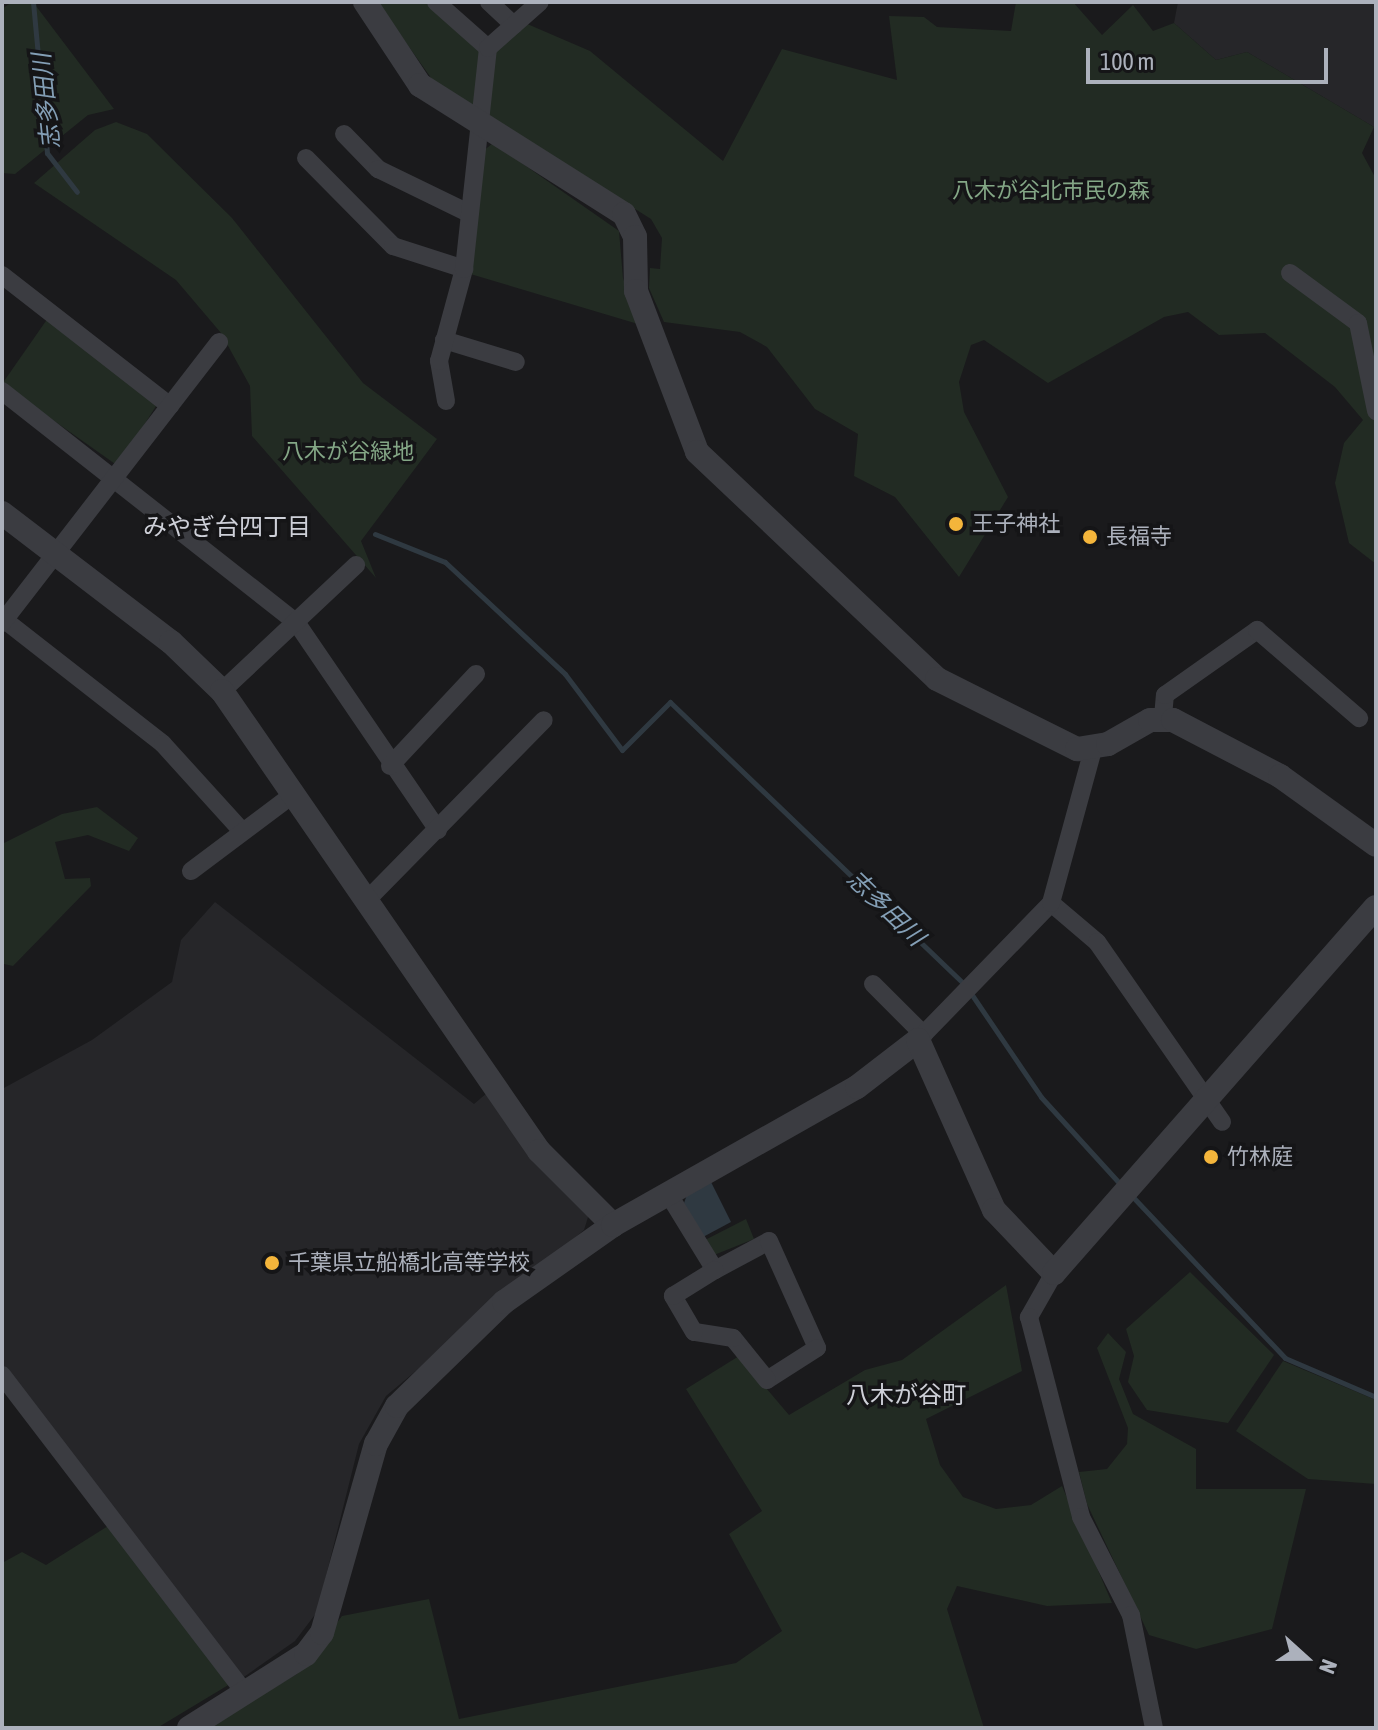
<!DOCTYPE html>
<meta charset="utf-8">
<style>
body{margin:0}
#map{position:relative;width:1378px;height:1730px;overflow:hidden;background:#1a1a1c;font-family:"Asap Condensed","Noto Sans JP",sans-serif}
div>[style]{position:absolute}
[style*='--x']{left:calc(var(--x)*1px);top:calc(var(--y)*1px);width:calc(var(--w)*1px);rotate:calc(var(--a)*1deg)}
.built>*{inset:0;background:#262629}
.green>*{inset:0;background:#222b23}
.water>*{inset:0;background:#2f3941}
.stream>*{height:5px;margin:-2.5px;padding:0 2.5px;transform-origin:2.5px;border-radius:2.5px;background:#2f3941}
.minor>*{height:18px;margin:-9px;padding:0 9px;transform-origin:9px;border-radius:9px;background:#3b3c41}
.tertiary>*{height:24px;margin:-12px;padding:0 12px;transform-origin:12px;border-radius:12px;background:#3b3c41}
.dots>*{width:22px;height:22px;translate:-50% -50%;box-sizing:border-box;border:4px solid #151517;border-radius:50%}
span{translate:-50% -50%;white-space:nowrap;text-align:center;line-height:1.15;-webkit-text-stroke:7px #151517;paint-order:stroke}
.park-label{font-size:22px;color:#84a786}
.poi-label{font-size:22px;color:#acb1bc}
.left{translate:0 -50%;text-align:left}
.water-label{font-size:24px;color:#849fb6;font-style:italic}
.neighbourhood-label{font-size:24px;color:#ced0d8}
.frame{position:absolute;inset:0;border:4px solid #acb1bc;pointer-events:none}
.north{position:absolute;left:1266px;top:1618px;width:80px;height:80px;-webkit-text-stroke:6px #151517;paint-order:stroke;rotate:111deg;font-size:22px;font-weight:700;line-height:32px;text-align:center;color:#acb1bc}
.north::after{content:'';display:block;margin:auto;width:28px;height:36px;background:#acb1bc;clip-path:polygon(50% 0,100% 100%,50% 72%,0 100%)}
.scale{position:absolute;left:1086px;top:48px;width:242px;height:36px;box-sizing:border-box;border:4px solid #acb1bc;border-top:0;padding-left:10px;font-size:24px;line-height:28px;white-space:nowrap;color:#acb1bc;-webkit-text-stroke:6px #151517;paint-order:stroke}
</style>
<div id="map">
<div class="built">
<i style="clip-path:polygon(1178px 2px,1376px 2px,1374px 127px,1247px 52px,1216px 60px,1174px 23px)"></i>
<i style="clip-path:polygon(215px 902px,474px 1104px,487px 1093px,589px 1214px,584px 1230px,386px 1396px,359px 1444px,317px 1612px,295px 1641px,241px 1679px,2px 1366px,2px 1089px,92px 1040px,172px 982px,181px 940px)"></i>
</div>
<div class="green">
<i style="clip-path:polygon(12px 2px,33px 2px,114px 109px,88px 115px,15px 174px,2px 173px,2px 9px)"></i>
<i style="clip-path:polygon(377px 2px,427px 2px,479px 48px,525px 23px,590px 51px,723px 161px,782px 49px,897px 80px,889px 16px,924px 17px,937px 27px,1011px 31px,1016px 2px,1073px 2px,1102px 35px,1133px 5px,1153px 31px,1174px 23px,1216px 60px,1247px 52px,1374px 127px,1362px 153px,1376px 179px,1376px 564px,1349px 543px,1335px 483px,1344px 443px,1363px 420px,1335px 387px,1265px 333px,1219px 335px,1188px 312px,1164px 317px,1048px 383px,984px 340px,971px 345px,959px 382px,964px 412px,1008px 497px,959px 577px,895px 497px,854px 476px,858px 434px,815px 409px,767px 347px,740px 332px,664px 322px,649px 288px,650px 268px,660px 269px,662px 238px,651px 219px,434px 82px)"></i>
<i style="clip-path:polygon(116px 122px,147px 134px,232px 218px,363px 383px,437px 439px,361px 541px,376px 578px,252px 436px,250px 386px,221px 333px,176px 280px,34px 183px,95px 130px)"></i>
<i style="clip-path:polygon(493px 143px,619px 231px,623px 278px,638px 324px,467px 273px,482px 152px)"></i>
<i style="clip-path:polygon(48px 318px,158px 403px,118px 466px,2px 384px)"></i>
<i style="clip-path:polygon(97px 807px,138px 838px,129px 851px,88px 835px,55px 842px,65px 879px,90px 878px,91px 886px,13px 966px,4px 964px,2px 844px,62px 814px)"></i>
<i style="clip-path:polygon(746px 1219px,754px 1239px,714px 1255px,705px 1240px)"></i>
<i style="clip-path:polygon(1190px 1272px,1274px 1355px,1228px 1423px,1147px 1410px,1128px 1382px,1134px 1356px,1126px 1329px)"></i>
<i style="clip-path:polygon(1006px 1285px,1022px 1371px,926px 1419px,940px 1465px,963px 1497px,996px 1509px,1031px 1505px,1062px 1486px,1112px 1603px,1047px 1606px,957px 1586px,947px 1609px,984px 1728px,206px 1728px,297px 1674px,342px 1616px,429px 1599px,459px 1719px,736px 1663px,782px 1631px,729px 1534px,762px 1511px,686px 1389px,739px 1356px,789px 1415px,865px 1370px,902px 1360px)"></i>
<i style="clip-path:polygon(1108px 1333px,1126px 1352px,1119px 1379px,1133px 1414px,1196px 1449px,1196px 1489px,1306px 1489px,1272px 1629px,1196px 1649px,1149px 1635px,1087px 1504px,1079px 1472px,1107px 1469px,1127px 1444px,1128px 1428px,1097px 1348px)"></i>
<i style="clip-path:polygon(1283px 1361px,1376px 1400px,1376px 1484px,1308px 1479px,1236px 1431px)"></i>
<i style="clip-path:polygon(108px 1526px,230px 1684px,157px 1728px,2px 1728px,2px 1563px,22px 1552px,46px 1565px)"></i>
</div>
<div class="water">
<i style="clip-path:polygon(709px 1178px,731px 1222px,703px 1237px,684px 1203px,689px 1189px)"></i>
</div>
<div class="stream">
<i style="--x:33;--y:2;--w:152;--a:84.7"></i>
<i style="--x:47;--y:153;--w:49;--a:52.4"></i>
<i style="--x:375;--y:534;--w:75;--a:21.8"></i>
<i style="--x:445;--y:562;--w:164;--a:43"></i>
<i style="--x:565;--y:674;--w:95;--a:53.1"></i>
<i style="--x:622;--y:750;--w:68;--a:-45"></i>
<i style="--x:670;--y:702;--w:407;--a:43.8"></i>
<i style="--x:970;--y:992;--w:127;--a:55.9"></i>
<i style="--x:1041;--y:1097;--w:119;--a:47.7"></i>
<i style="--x:1131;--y:1195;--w:224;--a:46.6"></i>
<i style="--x:1285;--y:1358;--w:99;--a:23.2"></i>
</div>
<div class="minor">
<i style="--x:436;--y:2;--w:69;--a:41.5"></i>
<i style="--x:489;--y:2;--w:34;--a:43"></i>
<i style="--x:344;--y:134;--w:49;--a:45.8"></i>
<i style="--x:378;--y:169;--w:98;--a:26"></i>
<i style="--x:306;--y:158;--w:124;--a:45.3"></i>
<i style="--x:393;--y:246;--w:75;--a:17.9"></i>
<i style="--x:1290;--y:273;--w:84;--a:36.3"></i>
<i style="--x:1358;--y:323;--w:90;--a:78.4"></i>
<i style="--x:2;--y:275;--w:213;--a:37.9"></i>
<i style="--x:444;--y:340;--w:75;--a:17"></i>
<i style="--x:2;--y:391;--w:374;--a:38.2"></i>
<i style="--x:296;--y:622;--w:252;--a:55.7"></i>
<i style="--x:446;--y:401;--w:41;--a:-99.9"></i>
<i style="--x:439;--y:361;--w:95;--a:-74.8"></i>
<i style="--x:464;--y:269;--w:222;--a:-83.8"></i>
<i style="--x:488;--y:48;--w:69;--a:-41.5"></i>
<i style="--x:2;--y:618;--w:204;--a:38"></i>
<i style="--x:163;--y:744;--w:118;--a:47.8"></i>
<i style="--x:2;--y:623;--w:355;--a:-52.3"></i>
<i style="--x:222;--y:691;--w:184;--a:-43.2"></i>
<i style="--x:1163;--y:717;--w:22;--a:-85"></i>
<i style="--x:1165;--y:695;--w:113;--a:-35.2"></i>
<i style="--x:1257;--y:630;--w:135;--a:40.8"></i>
<i style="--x:390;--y:766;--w:126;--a:-46.9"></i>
<i style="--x:191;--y:871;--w:130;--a:-36.9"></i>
<i style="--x:367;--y:900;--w:252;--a:-45.5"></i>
<i style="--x:1051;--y:903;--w:60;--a:40.3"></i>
<i style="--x:1097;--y:942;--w:219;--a:55.2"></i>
<i style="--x:873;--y:984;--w:72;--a:45"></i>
<i style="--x:918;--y:1040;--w:191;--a:-45.8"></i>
<i style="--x:1051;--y:903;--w:160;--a:-74.7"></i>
<i style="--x:669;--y:1195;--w:88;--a:58.5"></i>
<i style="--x:715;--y:1270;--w:61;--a:-28.2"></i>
<i style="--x:769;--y:1241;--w:117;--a:65.8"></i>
<i style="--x:817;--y:1348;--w:59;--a:147.4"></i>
<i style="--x:767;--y:1380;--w:54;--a:-129"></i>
<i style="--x:733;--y:1338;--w:39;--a:-171"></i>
<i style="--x:694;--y:1332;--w:42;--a:-120.3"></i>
<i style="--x:673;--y:1296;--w:49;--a:-31.8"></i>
<i style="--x:1054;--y:1273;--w:51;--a:119.6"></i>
<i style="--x:1029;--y:1317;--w:207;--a:75.4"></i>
<i style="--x:1081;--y:1517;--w:110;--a:63"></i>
<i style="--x:1131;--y:1615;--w:115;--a:78.5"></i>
<i style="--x:2;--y:1375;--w:400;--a:52.6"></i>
</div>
<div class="tertiary">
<i style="--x:365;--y:2;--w:100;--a:56.5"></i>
<i style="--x:420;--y:85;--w:241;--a:32.3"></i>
<i style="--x:624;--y:214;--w:25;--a:64"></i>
<i style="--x:635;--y:237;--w:54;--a:88.9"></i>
<i style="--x:636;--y:291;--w:172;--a:69.2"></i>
<i style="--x:697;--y:452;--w:330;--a:43.4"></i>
<i style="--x:937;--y:679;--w:157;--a:26.6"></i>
<i style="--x:1077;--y:749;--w:31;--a:-9"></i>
<i style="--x:1108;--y:744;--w:48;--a:-29.7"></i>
<i style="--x:1150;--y:720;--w:23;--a:0"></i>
<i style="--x:1173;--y:720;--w:121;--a:27.6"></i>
<i style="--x:1280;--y:776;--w:118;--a:35.7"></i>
<i style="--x:2;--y:513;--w:213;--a:37.4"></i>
<i style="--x:171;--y:642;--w:71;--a:43.9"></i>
<i style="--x:222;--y:691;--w:559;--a:55.43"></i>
<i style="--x:539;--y:1151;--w:105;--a:45"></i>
<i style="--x:189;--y:1728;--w:138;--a:-32.3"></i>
<i style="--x:306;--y:1654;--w:26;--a:-53"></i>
<i style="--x:322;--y:1633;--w:197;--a:-74.1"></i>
<i style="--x:376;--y:1444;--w:43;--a:-61.1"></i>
<i style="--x:397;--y:1406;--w:149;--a:-44.2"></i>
<i style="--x:504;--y:1302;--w:133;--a:-35.2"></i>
<i style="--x:613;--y:1225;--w:280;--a:-29.5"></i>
<i style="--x:857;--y:1087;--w:77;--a:-37.6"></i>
<i style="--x:918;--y:1040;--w:186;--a:65.9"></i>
<i style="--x:994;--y:1210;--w:87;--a:46.4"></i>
<i style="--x:1054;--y:1273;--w:487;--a:-48.7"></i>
</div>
<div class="dots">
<i style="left:956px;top:524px;background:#f4b53b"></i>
<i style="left:1090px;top:537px;background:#f4b53b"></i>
<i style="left:1211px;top:1157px;background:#f4b53b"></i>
<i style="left:272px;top:1263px;background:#f4b53b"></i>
</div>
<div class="park-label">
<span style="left:1051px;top:191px">八木が谷北市民の森</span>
<span style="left:348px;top:452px">八木が谷緑地</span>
</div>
<div class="poi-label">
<span class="left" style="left:972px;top:524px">王子神社</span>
<span class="left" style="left:1106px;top:537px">長福寺</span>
<span class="left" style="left:1227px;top:1157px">竹林庭</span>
<span class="left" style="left:288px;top:1263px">千葉県立船橋北高等学校</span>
</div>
<div class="water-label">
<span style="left:46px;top:101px;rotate:-96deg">志多田川</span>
<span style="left:886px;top:908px;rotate:44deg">志多田川</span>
</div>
<div class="neighbourhood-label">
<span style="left:227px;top:527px">みやぎ台四丁目</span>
<span style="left:906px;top:1395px">八木が谷町</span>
</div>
<div class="frame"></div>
<div class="north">N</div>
<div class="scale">100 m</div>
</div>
